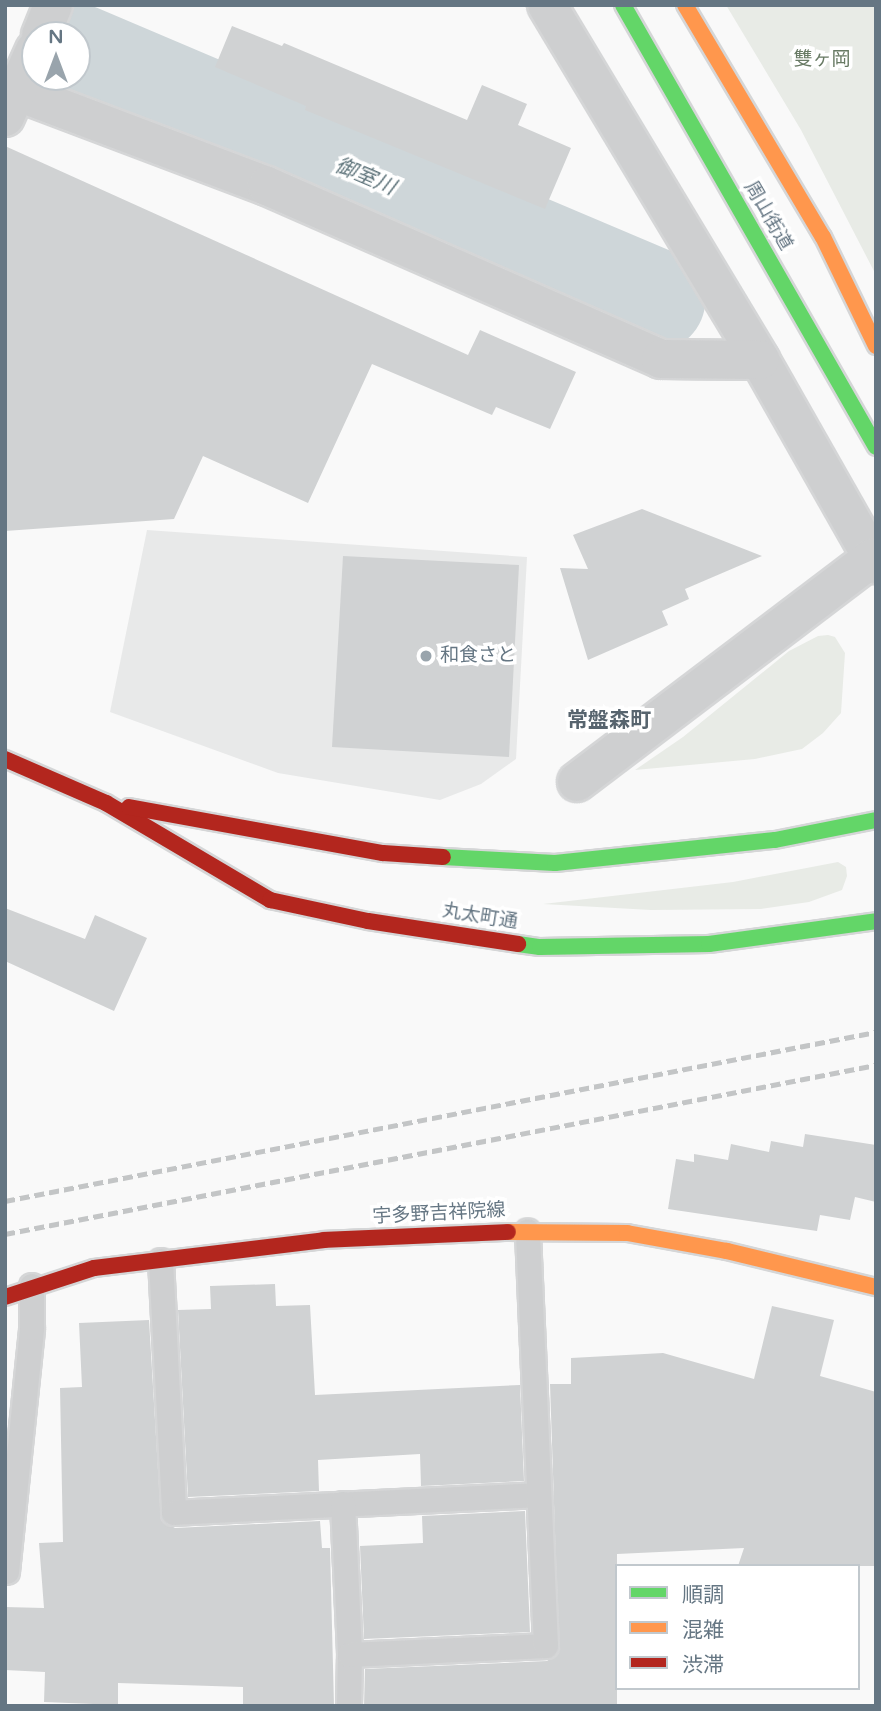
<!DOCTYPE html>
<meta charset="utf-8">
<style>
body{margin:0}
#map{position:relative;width:881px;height:1711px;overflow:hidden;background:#f9f9f9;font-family:"Varela Round","Noto Sans JP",sans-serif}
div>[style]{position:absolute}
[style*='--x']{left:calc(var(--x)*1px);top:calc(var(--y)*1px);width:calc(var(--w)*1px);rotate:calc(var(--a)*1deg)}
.built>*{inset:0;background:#e8e9e9}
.green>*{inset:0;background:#e8ebe6}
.river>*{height:103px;margin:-51.5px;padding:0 51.5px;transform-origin:51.5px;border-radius:51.5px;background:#ced6d9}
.building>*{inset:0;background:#d0d2d3}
.roads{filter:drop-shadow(2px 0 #d5d6d7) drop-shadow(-2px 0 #d5d6d7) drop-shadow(0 2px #d5d6d7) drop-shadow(0 -2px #d5d6d7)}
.lane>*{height:24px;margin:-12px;padding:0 12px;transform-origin:12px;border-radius:12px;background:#cecfd0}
.street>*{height:38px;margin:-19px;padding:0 19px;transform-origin:19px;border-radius:19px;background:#cecfd0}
.fast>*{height:16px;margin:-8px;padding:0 8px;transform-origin:8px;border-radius:8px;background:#63d668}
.slow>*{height:16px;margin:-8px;padding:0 8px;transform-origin:8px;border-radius:8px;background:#ff974d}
.jam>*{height:16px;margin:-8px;padding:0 8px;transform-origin:8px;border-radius:8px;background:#b3261e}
.rail>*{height:5px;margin-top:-2.5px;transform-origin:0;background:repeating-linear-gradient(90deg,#c3c5c6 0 10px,transparent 0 15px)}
.dots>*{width:19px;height:19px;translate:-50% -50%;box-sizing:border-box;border:4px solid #fff;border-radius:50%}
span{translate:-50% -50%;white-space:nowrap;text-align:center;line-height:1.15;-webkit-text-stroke:7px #fff;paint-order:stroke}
.park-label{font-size:19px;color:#687a64}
.street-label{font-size:19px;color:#657683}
.poi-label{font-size:19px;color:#657683}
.left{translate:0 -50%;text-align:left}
.water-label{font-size:21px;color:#60757c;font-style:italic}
.neighbourhood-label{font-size:21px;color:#57646e;font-weight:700}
.frame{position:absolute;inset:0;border:7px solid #657683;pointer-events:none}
.legend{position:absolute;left:615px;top:1564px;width:245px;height:126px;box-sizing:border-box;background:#fff;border:2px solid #c1c8cd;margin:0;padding:9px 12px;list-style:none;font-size:21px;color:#657683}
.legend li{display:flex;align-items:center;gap:14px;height:35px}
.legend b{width:35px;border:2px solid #c1c8cd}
.north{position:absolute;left:21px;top:21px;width:70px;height:70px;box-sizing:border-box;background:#fff;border:2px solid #c1c8cd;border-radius:50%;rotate:0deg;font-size:19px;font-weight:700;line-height:28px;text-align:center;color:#657683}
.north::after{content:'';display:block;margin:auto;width:24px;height:32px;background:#99a4ac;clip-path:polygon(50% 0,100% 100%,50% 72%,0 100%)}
</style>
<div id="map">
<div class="built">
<i style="clip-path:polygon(147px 530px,527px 557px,516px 759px,481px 784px,440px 800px,278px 773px,110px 712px)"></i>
</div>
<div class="green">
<i style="clip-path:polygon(726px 5px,876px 5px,876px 275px,801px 130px)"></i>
<i style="clip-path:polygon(828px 635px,835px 637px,845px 653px,841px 713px,823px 733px,802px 749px,755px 759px,635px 770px,683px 737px,789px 651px,818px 636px)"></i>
<i style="clip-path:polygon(838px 862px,846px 867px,847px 876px,842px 890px,809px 902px,761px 909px,651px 910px,543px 904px,733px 882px)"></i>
</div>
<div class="river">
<i style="--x:77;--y:55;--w:626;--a:22.96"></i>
</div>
<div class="building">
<i style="clip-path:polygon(232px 26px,282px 46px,284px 43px,467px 120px,482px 85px,527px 104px,518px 125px,571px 148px,545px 209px,305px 110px,306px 106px,215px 67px)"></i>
<i style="clip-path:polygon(5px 146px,468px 355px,480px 330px,576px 372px,550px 429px,496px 407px,492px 415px,372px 364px,308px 503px,203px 456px,174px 519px,5px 531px)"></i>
<i style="clip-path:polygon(642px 509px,762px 556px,685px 589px,689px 599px,662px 611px,668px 625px,588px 660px,560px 568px,588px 569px,573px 535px)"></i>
<i style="clip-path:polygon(343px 556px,519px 565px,509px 757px,332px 747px)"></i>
<i style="clip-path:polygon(5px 908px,85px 939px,95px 915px,147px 938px,114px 1011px,5px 961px)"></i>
<i style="clip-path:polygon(805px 1134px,876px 1145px,876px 1202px,855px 1197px,850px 1220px,820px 1215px,817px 1231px,668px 1209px,676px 1159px,694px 1162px,694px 1154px,728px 1160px,731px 1144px,769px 1152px,771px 1141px,803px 1147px)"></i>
<i style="clip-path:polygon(275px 1284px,276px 1306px,310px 1305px,315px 1395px,520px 1385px,524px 1481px,421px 1486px,420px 1454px,318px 1460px,319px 1491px,188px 1497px,178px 1310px,211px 1309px,210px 1286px)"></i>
<i style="clip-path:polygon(772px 1306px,834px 1320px,820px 1376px,876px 1392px,876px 1566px,738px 1566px,744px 1548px,617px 1554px,617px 1706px,364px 1706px,365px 1669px,547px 1661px,559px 1653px,550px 1384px,571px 1384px,571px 1358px,663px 1353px,754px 1379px)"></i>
<i style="clip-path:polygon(149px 1320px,161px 1520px,175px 1528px,320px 1521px,322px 1548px,330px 1548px,334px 1706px,243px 1706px,243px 1687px,118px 1683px,118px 1705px,44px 1702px,45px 1672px,5px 1670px,5px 1607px,44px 1608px,39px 1543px,63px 1542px,60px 1388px,82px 1387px,79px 1323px)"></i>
<i style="clip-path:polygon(525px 1511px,530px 1632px,364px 1639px,360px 1546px,423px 1543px,422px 1516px)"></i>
</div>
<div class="roads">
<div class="lane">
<i style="--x:161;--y:1261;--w:252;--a:87"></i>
<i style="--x:174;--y:1513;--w:365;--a:-2.8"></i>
<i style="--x:343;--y:1504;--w:151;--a:87.3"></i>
<i style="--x:7;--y:1572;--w:245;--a:-84.1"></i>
<i style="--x:32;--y:1328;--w:42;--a:-90"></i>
<i style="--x:349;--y:1706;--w:51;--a:-88.9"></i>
<i style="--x:350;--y:1655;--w:196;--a:-2.6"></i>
<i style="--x:546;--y:1646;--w:415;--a:-92.5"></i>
</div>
<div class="street">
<i style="--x:547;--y:5;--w:414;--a:59"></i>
<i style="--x:760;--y:360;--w:235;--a:60.4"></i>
<i style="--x:41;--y:35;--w:32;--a:-68"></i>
<i style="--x:5;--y:87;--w:280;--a:20.7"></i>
<i style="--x:267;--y:186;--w:430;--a:23.7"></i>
<i style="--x:661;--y:359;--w:99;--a:0.6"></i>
<i style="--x:5;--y:117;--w:73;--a:-65.9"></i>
<i style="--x:577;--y:782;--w:372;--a:-37.2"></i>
</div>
<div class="fast">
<i style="--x:623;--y:5;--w:509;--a:60.21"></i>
<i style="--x:443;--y:857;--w:112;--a:3.1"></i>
<i style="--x:555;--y:863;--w:221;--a:-6"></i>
<i style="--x:775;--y:840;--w:103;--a:-11.2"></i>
<i style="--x:518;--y:944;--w:22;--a:8"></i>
<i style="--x:540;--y:947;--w:169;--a:-1"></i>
<i style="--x:709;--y:944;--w:169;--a:-7.8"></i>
</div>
<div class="slow">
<i style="--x:685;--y:5;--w:270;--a:59.3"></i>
<i style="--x:823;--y:237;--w:121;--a:64.1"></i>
<i style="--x:508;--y:1232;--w:119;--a:0.5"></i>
<i style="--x:627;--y:1233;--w:102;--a:10.2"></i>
<i style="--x:727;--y:1251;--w:153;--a:13.6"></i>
</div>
<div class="jam">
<i style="--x:5;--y:759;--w:110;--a:23.5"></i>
<i style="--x:106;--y:803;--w:191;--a:30.6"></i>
<i style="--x:270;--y:900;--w:100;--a:12.1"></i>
<i style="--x:368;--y:921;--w:152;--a:8.7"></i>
<i style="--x:129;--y:807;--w:258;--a:10.3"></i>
<i style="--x:383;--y:853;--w:60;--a:3.8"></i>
<i style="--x:5;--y:1297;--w:94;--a:-18"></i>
<i style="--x:94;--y:1268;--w:232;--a:-6.9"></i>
<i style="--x:324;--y:1240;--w:184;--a:-2.5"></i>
</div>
</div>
<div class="rail">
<i style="--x:5;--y:1201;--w:887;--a:-10.98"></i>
<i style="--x:5;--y:1234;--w:887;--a:-10.98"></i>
</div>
<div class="dots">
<i style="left:426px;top:656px;background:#99a4ac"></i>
</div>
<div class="park-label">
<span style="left:822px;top:60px">雙ヶ岡</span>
</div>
<div class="street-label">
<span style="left:768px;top:216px;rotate:60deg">周山街道</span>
<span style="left:480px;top:917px;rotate:9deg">丸太町通</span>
<span style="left:439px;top:1214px;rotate:-3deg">宇多野吉祥院線</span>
</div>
<div class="poi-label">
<span class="left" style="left:440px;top:656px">和食さと</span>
</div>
<div class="water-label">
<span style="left:365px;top:177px;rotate:23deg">御室川</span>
</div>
<div class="neighbourhood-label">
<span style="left:609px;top:721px">常盤森町</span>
</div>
<div class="frame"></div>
<ul class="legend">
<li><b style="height:9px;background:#63d668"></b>順調</li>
<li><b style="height:9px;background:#ff974d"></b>混雑</li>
<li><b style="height:9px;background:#b3261e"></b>渋滞</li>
</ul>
<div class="north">N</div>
</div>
